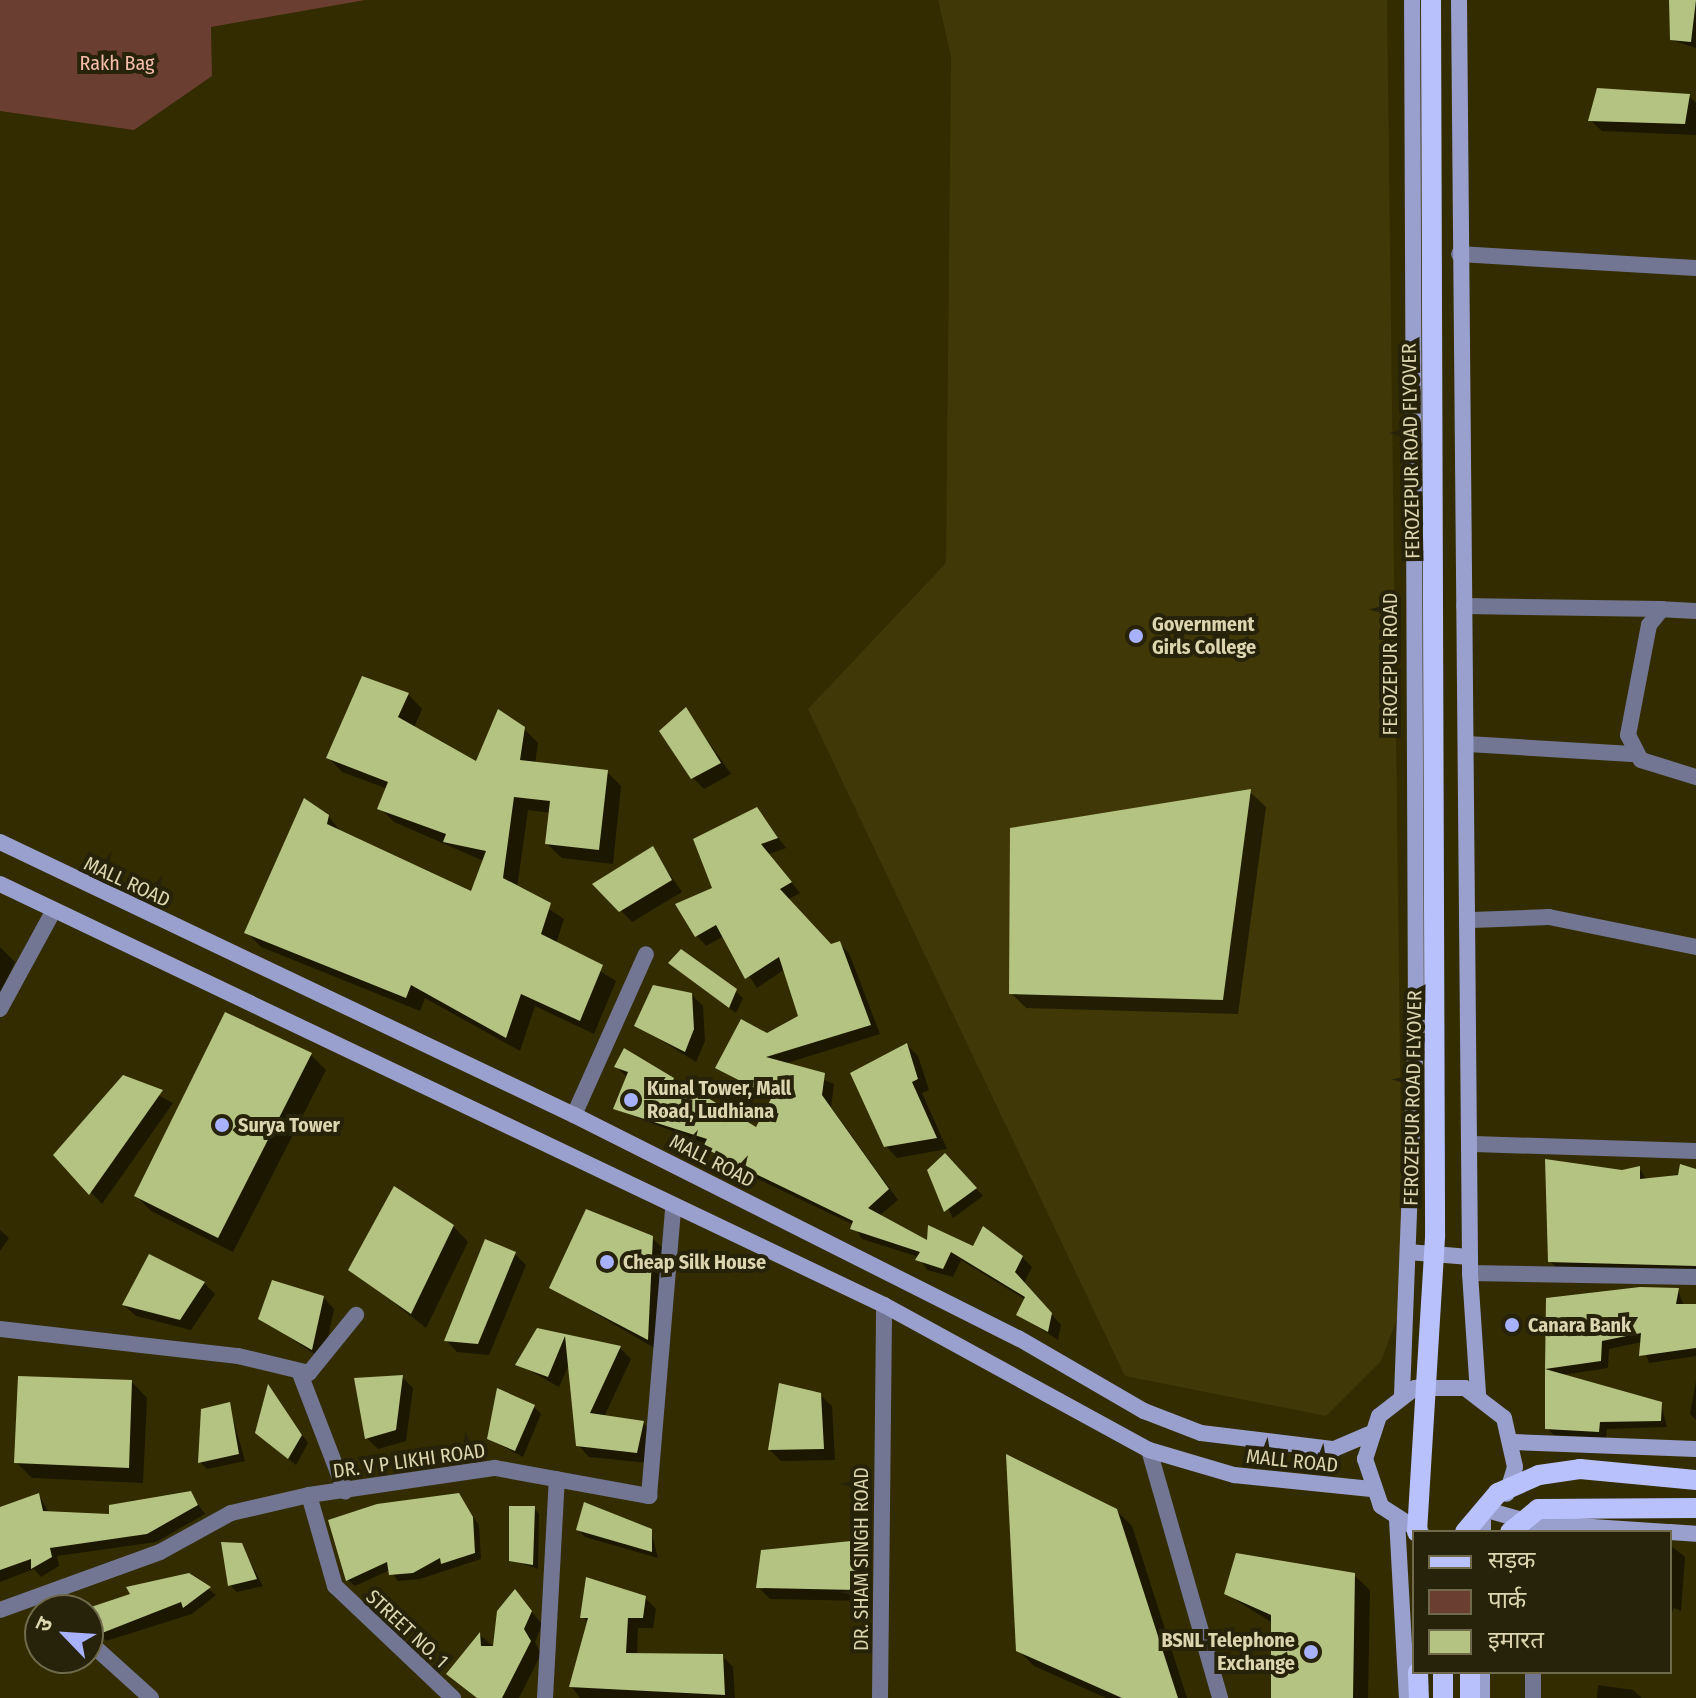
<!DOCTYPE html>
<meta charset="utf-8">
<style>
body{margin:0}
#map{position:relative;width:1696px;height:1698px;overflow:hidden;background:#332c01;font-family:"Fira Sans Condensed","Noto Sans Devanagari",sans-serif}
div>[style]{position:absolute}
[style*='--x']{left:calc(var(--x)*1px);top:calc(var(--y)*1px);width:calc(var(--w)*1px);rotate:calc(var(--a)*1deg)}
.built>*{inset:0;background:#403807}
.green>*{inset:0;background:#6a3e31}
.shadow>*{inset:0;background:#0007}
.building>*{inset:0;background:#b4c282}
.street>*{height:16px;margin:-8px;padding:0 8px;transform-origin:8px;border-radius:8px;background:#727693}
.secondary>*{height:16px;margin:-8px;padding:0 8px;transform-origin:8px;border-radius:8px;background:#9aa0ce}
.primary>*{height:20px;margin:-10px;padding:0 10px;transform-origin:10px;border-radius:10px;background:#b9c1fc}
.primary-bridge>*{height:20px;margin:-10px;padding:0 10px;transform-origin:10px;border-radius:10px;background:#b9c1fc}
.dots>*{width:22px;height:22px;translate:-50% -50%;box-sizing:border-box;border:4px solid #27220a;border-radius:50%}
span{translate:-50% -50%;white-space:nowrap;text-align:center;line-height:1.15;-webkit-text-stroke:8px #27220a;paint-order:stroke}
.park-label{font-size:20px;color:#f6bdac}
.street-label{font-size:20px;color:#dcd5b0}
.poi-label{font-size:20px;color:#dcd5b0;font-weight:700}
.left{translate:0 -50%;text-align:left}
.right{translate:-100% -50%;text-align:right}
.legend{position:absolute;left:1412px;top:1530px;width:260px;height:144px;box-sizing:border-box;background:#27220a;border:2px solid #6f6a4c;margin:0;padding:10px 14px;list-style:none;font-size:24px;color:#dcd5b0}
.legend li{display:flex;align-items:center;gap:16px;height:40px}
.legend b{width:40px;border:2px solid #6f6a4c}
.north{position:absolute;left:24px;top:1594px;width:80px;height:80px;box-sizing:border-box;background:#27220a;border:2px solid #6f6a4c;border-radius:50%;rotate:295deg;font-size:22px;font-weight:700;line-height:32px;text-align:center;color:#dcd5b0}
.north::after{content:'';display:block;margin:auto;width:28px;height:36px;background:#a7b1fc;clip-path:polygon(50% 0,100% 100%,50% 72%,0 100%)}
</style>
<div id="map">
<div class="built">
<i style="clip-path:polygon(938px 0,1387px 0,1403px 1303px,1381px 1361px,1326px 1416px,1125px 1376px,808px 709px,946px 563px,951px 56px)"></i>
</div>
<div class="green">
<i style="clip-path:polygon(0 0,365px 0,211px 27px,212px 76px,134px 130px,0 111px)"></i>
</div>
<div class="shadow">
<i style="clip-path:polygon(1671px 0,1696px 0,1696px 48px,1672px 40px)"></i>
<i style="clip-path:polygon(1689px 96px,1696px 103px,1696px 135px,1602px 131px,1590px 120px)"></i>
<i style="clip-path:polygon(408px 694px,422px 709px,414px 728px,477px 763px,523px 728px,538px 743px,535px 764px,607px 772px,621px 786px,613px 864px,562px 858px,547px 844px,551px 813px,528px 810px,517px 888px,564px 919px,556px 944px,616px 981px,594px 1034px,535px 1006px,520px 1051px,425px 998px,420px 1011px,261px 947px,247px 932px,328px 816px,342px 833px,472px 894px,484px 861px,394px 822px,380px 808px,388px 789px,342px 772px,328px 757px)"></i>
<i style="clip-path:polygon(686px 710px,731px 774px,704px 789px,693px 778px)"></i>
<i style="clip-path:polygon(1250px 792px,1266px 807px,1238px 1014px,1026px 1008px,1011px 993px)"></i>
<i style="clip-path:polygon(756px 809px,786px 848px,769px 854px,800px 893px,787px 900px,831px 946px,839px 943px,849px 953px,880px 1034px,784px 1064px,834px 1084px,831px 1107px,898px 1200px,879px 1216px,929px 1244px,1022px 1257px,1032px 1267px,1024px 1283px,1061px 1325px,1058px 1340px,1018px 1314px,1026px 1300px,961px 1260px,953px 1277px,927px 1270px,919px 1257px,862px 1239px,854px 1225px,739px 1170px,706px 1144px,615px 1109px,628px 1078px,617px 1067px,673px 1080px,756px 1130px,772px 1100px,717px 1067px,800px 1017px,785px 969px,757px 988px,724px 936px,706px 946px,697px 936px)"></i>
<i style="clip-path:polygon(652px 849px,682px 892px,632px 922px,595px 884px)"></i>
<i style="clip-path:polygon(0 947px,15px 962px,0 993px)"></i>
<i style="clip-path:polygon(678px 970px,735px 991px,743px 998px,736px 1013px)"></i>
<i style="clip-path:polygon(692px 995px,703px 1006px,705px 1041px,696px 1062px,637px 1025px)"></i>
<i style="clip-path:polygon(907px 1045px,918px 1056px,929px 1090px,922px 1093px,947px 1149px,897px 1158px,886px 1146px)"></i>
<i style="clip-path:polygon(311px 1055px,326px 1070px,233px 1252px,151px 1211px,136px 1196px)"></i>
<i style="clip-path:polygon(124px 1077px,173px 1103px,102px 1204px,56px 1155px)"></i>
<i style="clip-path:polygon(945px 1156px,983px 1196px,953px 1218px,929px 1171px)"></i>
<i style="clip-path:polygon(1639px 1168px,1647px 1180px,1696px 1171px,1696px 1274px,1558px 1269px,1550px 1261px,1622px 1172px)"></i>
<i style="clip-path:polygon(453px 1226px,468px 1242px,426px 1328px,351px 1269px)"></i>
<i style="clip-path:polygon(0 1230px,9px 1238px,0 1251px)"></i>
<i style="clip-path:polygon(652px 1238px,668px 1253px,663px 1353px,552px 1288px)"></i>
<i style="clip-path:polygon(515px 1254px,526px 1265px,489px 1355px,457px 1352px,446px 1340px)"></i>
<i style="clip-path:polygon(204px 1283px,215px 1294px,191px 1330px,136px 1316px,124px 1305px)"></i>
<i style="clip-path:polygon(1678px 1290px,1684px 1306px,1696px 1306px,1696px 1356px,1649px 1363px,1642px 1342px,1609px 1349px,1608px 1368px,1562px 1375px,1661px 1404px,1667px 1427px,1607px 1429px,1606px 1438px,1554px 1435px,1547px 1428px,1547px 1368px)"></i>
<i style="clip-path:polygon(323px 1297px,334px 1309px,323px 1360px,261px 1318px)"></i>
<i style="clip-path:polygon(538px 1330px,620px 1348px,631px 1359px,604px 1417px,643px 1423px,655px 1434px,648px 1463px,589px 1457px,578px 1445px,570px 1362px,559px 1387px,518px 1364px)"></i>
<i style="clip-path:polygon(402px 1377px,413px 1388px,406px 1441px,378px 1449px,367px 1438px)"></i>
<i style="clip-path:polygon(1696px 1381px,1696px 1420px,1690px 1414px)"></i>
<i style="clip-path:polygon(132px 1382px,147px 1398px,143px 1483px,32px 1478px,16px 1462px)"></i>
<i style="clip-path:polygon(269px 1388px,308px 1443px,296px 1465px,265px 1440px)"></i>
<i style="clip-path:polygon(820px 1395px,832px 1406px,835px 1460px,781px 1461px,770px 1450px)"></i>
<i style="clip-path:polygon(229px 1404px,245px 1461px,207px 1469px,200px 1462px)"></i>
<i style="clip-path:polygon(534px 1407px,541px 1414px,523px 1457px,489px 1439px)"></i>
<i style="clip-path:polygon(190px 1493px,205px 1514px,156px 1542px,57px 1556px,59px 1566px,41px 1577px,34px 1569px,0 1582px,0 1509px,39px 1495px,49px 1513px,111px 1516px)"></i>
<i style="clip-path:polygon(458px 1495px,479px 1525px,481px 1559px,420px 1579px,398px 1581px,390px 1570px,355px 1586px,348px 1580px)"></i>
<i style="clip-path:polygon(534px 1508px,539px 1514px,538px 1569px,511px 1560px)"></i>
<i style="clip-path:polygon(1116px 1510px,1132px 1526px,1187px 1698px,1106px 1698px,1034px 1666px,1018px 1650px)"></i>
<i style="clip-path:polygon(578px 1530px,651px 1531px,658px 1558px,585px 1537px)"></i>
<i style="clip-path:polygon(861px 1543px,872px 1554px,867px 1601px,770px 1599px,758px 1587px)"></i>
<i style="clip-path:polygon(241px 1545px,263px 1586px,237px 1592px,230px 1585px)"></i>
<i style="clip-path:polygon(1670px 1545px,1685px 1557px,1681px 1611px,1674px 1608px,1670px 1616px)"></i>
<i style="clip-path:polygon(189px 1575px,216px 1595px,192px 1614px,106px 1641px,88px 1619px,88px 1610px)"></i>
<i style="clip-path:polygon(1354px 1575px,1370px 1590px,1368px 1698px,1273px 1698px,1273px 1623px,1226px 1594px)"></i>
<i style="clip-path:polygon(515px 1592px,542px 1624px,535px 1642px,541px 1654px,519px 1698px,477px 1698px,480px 1635px,495px 1648px)"></i>
<i style="clip-path:polygon(645px 1598px,656px 1609px,653px 1628px,638px 1628px,637px 1655px,722px 1656px,733px 1667px,735px 1698px,580px 1698px,571px 1686px,589px 1624px,583px 1617px)"></i>
<i style="clip-path:polygon(1598px 1685px,1633px 1690px,1642px 1698px,1597px 1698px)"></i>
</div>
<div class="building">
<i style="clip-path:polygon(1669px 0,1696px 0,1691px 42px,1670px 40px)"></i>
<i style="clip-path:polygon(1597px 88px,1690px 94px,1685px 124px,1588px 121px)"></i>
<i style="clip-path:polygon(362px 676px,409px 693px,398px 717px,476px 761px,498px 709px,525px 727px,520px 760px,608px 770px,599px 850px,545px 844px,550px 801px,514px 797px,503px 878px,551px 903px,541px 934px,603px 965px,580px 1021px,521px 994px,506px 1038px,411px 985px,406px 998px,244px 933px,304px 798px,329px 815px,327px 824px,471px 891px,486px 851px,443px 842px,446px 834px,377px 809px,388px 782px,326px 758px)"></i>
<i style="clip-path:polygon(686px 707px,721px 763px,691px 779px,659px 731px)"></i>
<i style="clip-path:polygon(1251px 789px,1223px 1000px,1009px 994px,1010px 828px)"></i>
<i style="clip-path:polygon(757px 807px,778px 838px,761px 844px,792px 882px,780px 889px,831px 944px,840px 941px,871px 1025px,766px 1057px,825px 1073px,822px 1095px,889px 1189px,868px 1208px,927px 1240px,928px 1225px,973px 1246px,983px 1226px,1023px 1256px,1015px 1272px,1052px 1313px,1048px 1332px,1016px 1315px,1025px 1297px,951px 1252px,943px 1269px,915px 1260px,920px 1252px,850px 1229px,853px 1221px,727px 1160px,703px 1147px,707px 1139px,613px 1109px,628px 1072px,614px 1067px,624px 1048px,674px 1078px,671px 1085px,688px 1086px,756px 1127px,772px 1097px,715px 1068px,741px 1019px,767px 1033px,798px 1016px,779px 957px,745px 979px,716px 925px,695px 937px,675px 904px,712px 888px,693px 839px)"></i>
<i style="clip-path:polygon(653px 846px,672px 880px,619px 912px,592px 884px)"></i>
<i style="clip-path:polygon(681px 949px,737px 989px,729px 1008px,668px 963px)"></i>
<i style="clip-path:polygon(653px 985px,692px 993px,694px 1029px,685px 1052px,634px 1026px)"></i>
<i style="clip-path:polygon(225px 1012px,312px 1053px,218px 1238px,134px 1196px)"></i>
<i style="clip-path:polygon(907px 1043px,918px 1079px,912px 1082px,937px 1138px,884px 1147px,850px 1073px)"></i>
<i style="clip-path:polygon(123px 1075px,163px 1090px,89px 1195px,53px 1155px)"></i>
<i style="clip-path:polygon(945px 1153px,977px 1188px,944px 1212px,927px 1170px)"></i>
<i style="clip-path:polygon(1545px 1159px,1622px 1170px,1640px 1166px,1640px 1179px,1678px 1175px,1680px 1164px,1696px 1169px,1696px 1266px,1548px 1262px)"></i>
<i style="clip-path:polygon(394px 1186px,454px 1225px,411px 1314px,348px 1270px)"></i>
<i style="clip-path:polygon(586px 1209px,653px 1236px,648px 1340px,549px 1288px)"></i>
<i style="clip-path:polygon(485px 1239px,516px 1252px,478px 1344px,444px 1341px)"></i>
<i style="clip-path:polygon(149px 1254px,205px 1282px,180px 1320px,122px 1305px)"></i>
<i style="clip-path:polygon(272px 1280px,324px 1296px,312px 1350px,258px 1319px)"></i>
<i style="clip-path:polygon(1640px 1287px,1679px 1288px,1676px 1304px,1696px 1304px,1696px 1348px,1639px 1356px,1641px 1333px,1602px 1341px,1601px 1361px,1545px 1369px,1546px 1298px)"></i>
<i style="clip-path:polygon(537px 1328px,621px 1346px,590px 1413px,644px 1421px,637px 1453px,576px 1446px,565px 1336px,548px 1377px,515px 1365px)"></i>
<i style="clip-path:polygon(1545px 1369px,1662px 1402px,1661px 1421px,1600px 1422px,1599px 1432px,1545px 1429px)"></i>
<i style="clip-path:polygon(403px 1375px,396px 1430px,365px 1439px,354px 1378px)"></i>
<i style="clip-path:polygon(18px 1376px,132px 1380px,129px 1468px,14px 1463px)"></i>
<i style="clip-path:polygon(779px 1383px,821px 1393px,824px 1449px,768px 1450px)"></i>
<i style="clip-path:polygon(268px 1384px,302px 1435px,288px 1459px,255px 1433px)"></i>
<i style="clip-path:polygon(497px 1388px,535px 1405px,515px 1451px,487px 1439px)"></i>
<i style="clip-path:polygon(230px 1402px,239px 1454px,198px 1463px,201px 1409px)"></i>
<i style="clip-path:polygon(1006px 1454px,1117px 1509px,1178px 1698px,1122px 1698px,1016px 1651px)"></i>
<i style="clip-path:polygon(191px 1491px,198px 1505px,147px 1534px,50px 1548px,52px 1557px,31px 1569px,31px 1559px,0 1570px,0 1507px,39px 1493px,43px 1511px,109px 1514px,109px 1505px)"></i>
<i style="clip-path:polygon(459px 1493px,473px 1517px,475px 1553px,441px 1564px,440px 1558px,413px 1573px,389px 1575px,387px 1562px,346px 1581px,328px 1520px,377px 1504px)"></i>
<i style="clip-path:polygon(584px 1502px,652px 1529px,652px 1552px,576px 1530px)"></i>
<i style="clip-path:polygon(509px 1506px,535px 1506px,533px 1565px,509px 1561px)"></i>
<i style="clip-path:polygon(861px 1540px,856px 1590px,756px 1588px,761px 1550px)"></i>
<i style="clip-path:polygon(221px 1542px,242px 1543px,257px 1579px,228px 1586px)"></i>
<i style="clip-path:polygon(1236px 1553px,1355px 1573px,1353px 1698px,1271px 1698px,1271px 1615px,1224px 1594px)"></i>
<i style="clip-path:polygon(189px 1573px,211px 1587px,183px 1608px,181px 1602px,97px 1635px,88px 1623px,88px 1608px,130px 1594px,126px 1587px)"></i>
<i style="clip-path:polygon(586px 1577px,646px 1596px,643px 1618px,628px 1618px,626px 1653px,723px 1654px,725px 1695px,569px 1687px,588px 1618px,580px 1618px)"></i>
<i style="clip-path:polygon(515px 1589px,532px 1611px,524px 1629px,531px 1641px,502px 1698px,477px 1698px,446px 1674px,480px 1632px,481px 1646px,493px 1646px,497px 1611px)"></i>
</div>
<div class="street">
<i style="--x:1459;--y:254;--w:237;--a:3.4"></i>
<i style="--x:1464;--y:606;--w:198;--a:0.9"></i>
<i style="--x:1696;--y:611;--w:34;--a:-177"></i>
<i style="--x:1662;--y:609;--w:21;--a:129"></i>
<i style="--x:1649;--y:625;--w:112;--a:100.8"></i>
<i style="--x:1628;--y:735;--w:28;--a:63"></i>
<i style="--x:1641;--y:760;--w:58;--a:17.2"></i>
<i style="--x:1468;--y:744;--w:164;--a:3.5"></i>
<i style="--x:1472;--y:920;--w:77;--a:-2.2"></i>
<i style="--x:1549;--y:917;--w:150;--a:11.5"></i>
<i style="--x:0;--y:1009;--w:113;--a:-61.4"></i>
<i style="--x:574;--y:1115;--w:176;--a:-65.9"></i>
<i style="--x:1474;--y:1144;--w:222;--a:1.8"></i>
<i style="--x:1470;--y:1273;--w:226;--a:1"></i>
<i style="--x:0;--y:1329;--w:240;--a:6.5"></i>
<i style="--x:238;--y:1356;--w:73;--a:13.5"></i>
<i style="--x:309;--y:1373;--w:75;--a:-51"></i>
<i style="--x:299;--y:1371;--w:129;--a:69"></i>
<i style="--x:1149;--y:1450;--w:258;--a:74"></i>
<i style="--x:309;--y:1495;--w:95;--a:74.1"></i>
<i style="--x:335;--y:1586;--w:163;--a:43.5"></i>
<i style="--x:0;--y:1610;--w:170;--a:-19.9"></i>
<i style="--x:160;--y:1552;--w:81;--a:-28.8"></i>
<i style="--x:231;--y:1513;--w:80;--a:-13"></i>
<i style="--x:309;--y:1495;--w:188;--a:-8.3"></i>
<i style="--x:495;--y:1468;--w:157;--a:10.3"></i>
<i style="--x:649;--y:1496;--w:289;--a:-85.2"></i>
<i style="--x:88;--y:1641;--w:85;--a:42.1"></i>
<i style="--x:1533;--y:1672;--w:26;--a:90"></i>
<i style="--x:545;--y:1698;--w:219;--a:-86.9"></i>
<i style="--x:880;--y:1698;--w:393;--a:-89.4"></i>
</div>
<div class="secondary">
<i style="--x:1459;--y:0;--w:1273;--a:89.5"></i>
<i style="--x:1470;--y:1273;--w:122;--a:86.2"></i>
<i style="--x:0;--y:842;--w:636;--a:25.44"></i>
<i style="--x:574;--y:1115;--w:497;--a:26.7"></i>
<i style="--x:1018;--y:1338;--w:146;--a:30.1"></i>
<i style="--x:1144;--y:1411;--w:61;--a:21.1"></i>
<i style="--x:1201;--y:1433;--w:134;--a:6.9"></i>
<i style="--x:1334;--y:1449;--w:38;--a:-23"></i>
<i style="--x:0;--y:884;--w:979;--a:25.47"></i>
<i style="--x:884;--y:1305;--w:302;--a:28.7"></i>
<i style="--x:1149;--y:1450;--w:89;--a:16.4"></i>
<i style="--x:1234;--y:1475;--w:138;--a:5.8"></i>
<i style="--x:1408;--y:1252;--w:62;--a:4.6"></i>
<i style="--x:1402;--y:1395;--w:366;--a:-87.8"></i>
<i style="--x:1416;--y:1029;--w:1029;--a:-90.22"></i>
<i style="--x:1514;--y:1442;--w:182;--a:2.2"></i>
<i style="--x:1494;--y:1512;--w:40;--a:16"></i>
<i style="--x:1532;--y:1523;--w:136;--a:3.8"></i>
<i style="--x:1397;--y:1520;--w:178;--a:86.8"></i>
<i style="--x:1421;--y:1532;--w:48;--a:-147"></i>
<i style="--x:1381;--y:1506;--w:50;--a:-108.8"></i>
<i style="--x:1365;--y:1459;--w:45;--a:-72"></i>
<i style="--x:1379;--y:1416;--w:46;--a:-37.9"></i>
<i style="--x:1415;--y:1388;--w:50;--a:0"></i>
<i style="--x:1465;--y:1388;--w:49;--a:37.6"></i>
<i style="--x:1504;--y:1418;--w:50;--a:77.3"></i>
<i style="--x:1515;--y:1467;--w:28;--a:107"></i>
<i style="--x:1483;--y:1532;--w:12;--a:-90"></i>
<i style="--x:1670;--y:1532;--w:26;--a:4"></i>
<i style="--x:1482;--y:1698;--w:26;--a:-90"></i>
</div>
<div class="primary">
<i style="--x:1431;--y:0;--w:1236;--a:89.81"></i>
<i style="--x:1538;--y:1509;--w:158;--a:-0.4"></i>
<i style="--x:1418;--y:1672;--w:26;--a:88"></i>
<i style="--x:1443;--y:1698;--w:26;--a:-90"></i>
<i style="--x:1470;--y:1698;--w:26;--a:-90"></i>
</div>
<div class="primary-bridge">
<i style="--x:1417;--y:1532;--w:297;--a:-86.5"></i>
<i style="--x:1465;--y:1532;--w:51;--a:-49.8"></i>
<i style="--x:1498;--y:1493;--w:45;--a:-23.7"></i>
<i style="--x:1539;--y:1475;--w:41;--a:-8.3"></i>
<i style="--x:1580;--y:1469;--w:117;--a:5.4"></i>
<i style="--x:1510;--y:1532;--w:36;--a:-39"></i>
</div>
<div class="dots">
<i style="left:1136px;top:636px;background:#a7b1fc"></i>
<i style="left:631px;top:1100px;background:#a7b1fc"></i>
<i style="left:222px;top:1125px;background:#a7b1fc"></i>
<i style="left:607px;top:1262px;background:#a7b1fc"></i>
<i style="left:1512px;top:1325px;background:#a7b1fc"></i>
<i style="left:1311px;top:1652px;background:#a7b1fc"></i>
</div>
<div class="park-label">
<span style="left:117px;top:63px">Rakh Bag</span>
</div>
<div class="street-label">
<span style="left:1411px;top:451px;rotate:-91deg">FEROZEPUR ROAD FLYOVER</span>
<span style="left:1390px;top:664px;rotate:-90deg">FEROZEPUR ROAD</span>
<span style="left:127px;top:882px;rotate:25deg">MALL ROAD</span>
<span style="left:1413px;top:1098px;rotate:-89deg">FEROZEPUR ROAD FLYOVER</span>
<span style="left:712px;top:1161px;rotate:27deg">MALL ROAD</span>
<span style="left:409px;top:1461px;rotate:-8deg">DR. V P LIKHI ROAD</span>
<span style="left:1292px;top:1461px;rotate:6deg">MALL ROAD</span>
<span style="left:861px;top:1559px;rotate:-90deg">DR. SHAM SINGH ROAD</span>
<span style="left:407px;top:1629px;rotate:43deg">STREET NO. 1</span>
</div>
<div class="poi-label">
<span class="left" style="left:1152px;top:636px">Government<br>Girls College</span>
<span class="left" style="left:647px;top:1100px">Kunal Tower, Mall<br>Road, Ludhiana</span>
<span class="left" style="left:238px;top:1125px">Surya Tower</span>
<span class="left" style="left:623px;top:1262px">Cheap Silk House</span>
<span class="left" style="left:1528px;top:1325px">Canara Bank</span>
<span class="right" style="left:1295px;top:1652px">BSNL Telephone<br>Exchange</span>
</div>
<ul class="legend">
<li><b style="height:10px;background:#b9c1fc"></b>सड़क</li>
<li><b style="height:22px;background:#6a3e31"></b>पार्क</li>
<li><b style="height:22px;background:#b4c282"></b>इमारत</li>
</ul>
<div class="north">उ</div>
</div>
